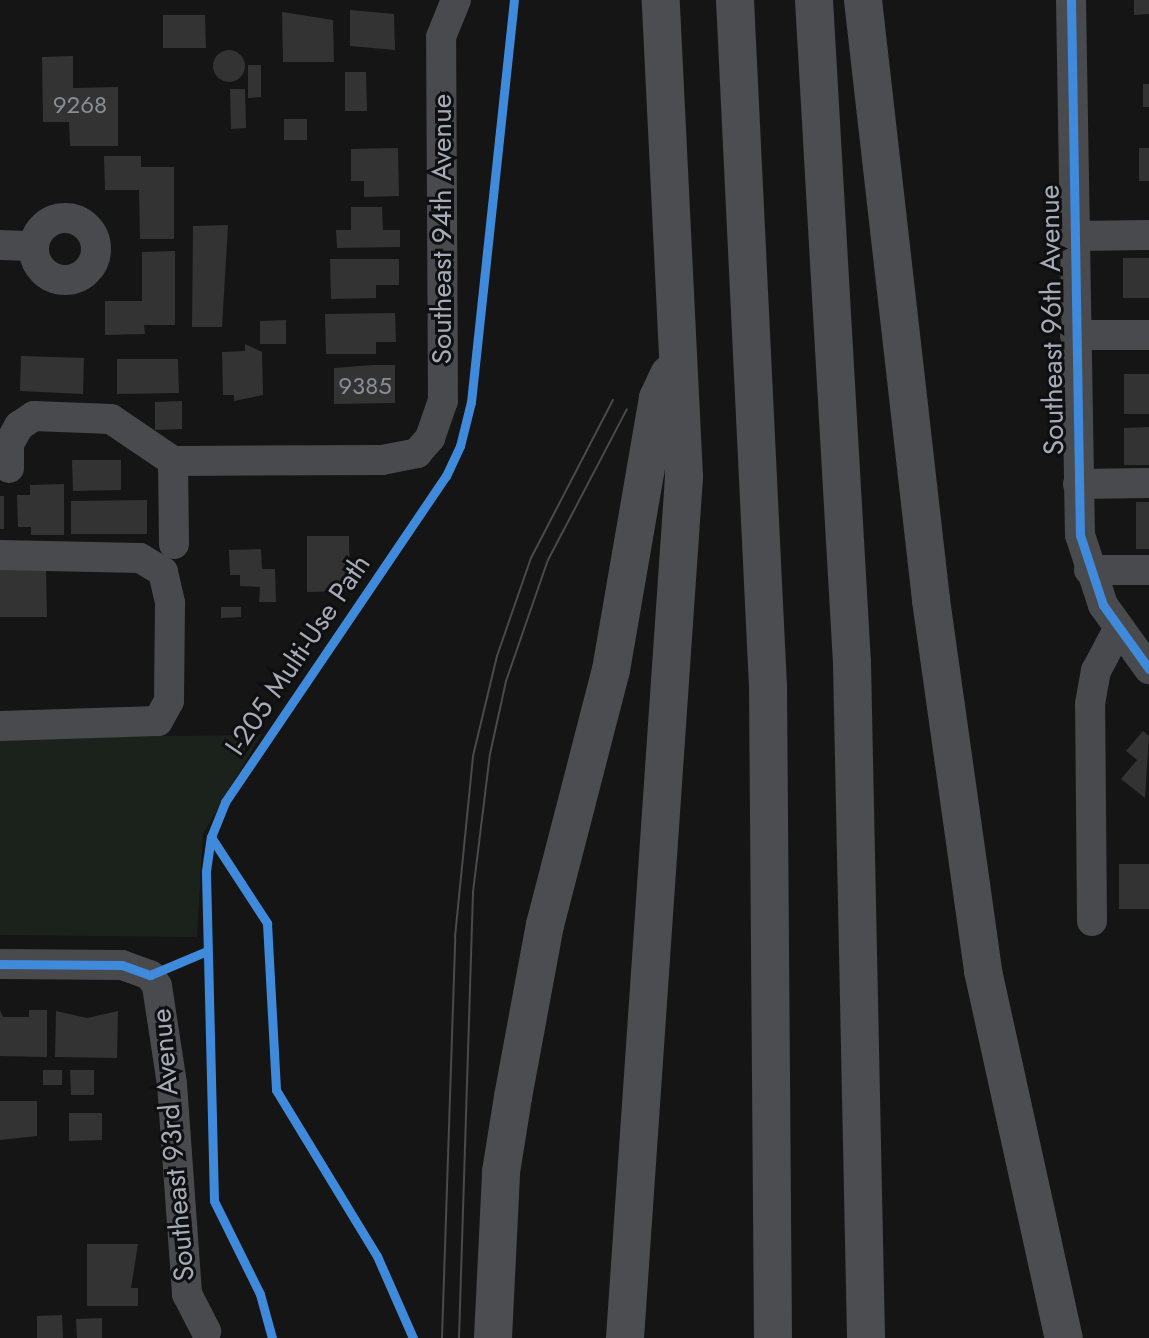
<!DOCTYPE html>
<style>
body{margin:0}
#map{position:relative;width:1149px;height:1338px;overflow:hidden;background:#151515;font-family:Jost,sans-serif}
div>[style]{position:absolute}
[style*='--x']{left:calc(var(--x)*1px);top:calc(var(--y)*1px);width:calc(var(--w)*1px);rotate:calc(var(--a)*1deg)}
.green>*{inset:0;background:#1b221b}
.building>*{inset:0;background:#333334}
.round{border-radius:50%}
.minor>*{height:30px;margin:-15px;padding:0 15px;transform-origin:15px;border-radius:15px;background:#494a4e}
.minor>.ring{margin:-15px;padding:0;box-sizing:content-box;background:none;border:30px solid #494a4e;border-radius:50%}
.highway>*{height:38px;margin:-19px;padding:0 19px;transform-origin:19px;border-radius:19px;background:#4b4d50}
.tram>*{height:2px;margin:-1px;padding:0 1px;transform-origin:1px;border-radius:1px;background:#484a4d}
.cycleway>*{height:9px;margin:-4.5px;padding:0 4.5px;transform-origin:4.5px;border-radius:4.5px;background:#408adc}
span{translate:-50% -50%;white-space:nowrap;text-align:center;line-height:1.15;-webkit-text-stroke:6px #0f0f11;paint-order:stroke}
.number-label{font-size:24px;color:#888e96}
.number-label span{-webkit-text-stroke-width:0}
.street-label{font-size:28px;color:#a5acb7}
</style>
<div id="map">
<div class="green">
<i style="clip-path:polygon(261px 735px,203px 834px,197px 937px,0 935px,0 738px)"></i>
</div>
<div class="building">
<i style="clip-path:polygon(1134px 0,1149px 0,1149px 14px,1134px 15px)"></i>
<i style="clip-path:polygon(350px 10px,394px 14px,395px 50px,350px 46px)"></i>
<i style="clip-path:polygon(282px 12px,333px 20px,334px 62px,283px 62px)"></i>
<i style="clip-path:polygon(163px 15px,205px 15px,206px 48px,163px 48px)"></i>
<i class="round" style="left:213px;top:50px;width:32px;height:32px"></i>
<i style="clip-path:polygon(73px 56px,73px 88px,118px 87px,118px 146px,70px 146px,69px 122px,43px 122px,42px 57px)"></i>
<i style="clip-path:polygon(248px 65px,261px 65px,261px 97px,248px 98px)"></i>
<i style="clip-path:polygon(345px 72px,366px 72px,367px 111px,345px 111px)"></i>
<i style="clip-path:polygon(1143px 84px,1149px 84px,1149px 107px,1143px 107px)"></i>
<i style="clip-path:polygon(230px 89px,245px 89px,246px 128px,231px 129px)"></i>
<i style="clip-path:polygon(284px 119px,307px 119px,307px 140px,284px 140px)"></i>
<i style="clip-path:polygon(398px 148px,399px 196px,364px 197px,364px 181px,351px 181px,351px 149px)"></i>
<i style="clip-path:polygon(1139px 148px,1149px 148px,1149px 181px,1139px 181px)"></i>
<i style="clip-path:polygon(104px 156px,141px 156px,141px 167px,174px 167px,174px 239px,140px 239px,139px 190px,105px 190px)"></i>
<i style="clip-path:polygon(351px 207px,382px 207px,383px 230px,400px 230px,400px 247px,337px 248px,336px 230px,351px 230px)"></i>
<i style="clip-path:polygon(228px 225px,222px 327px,192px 327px,193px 226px)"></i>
<i style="clip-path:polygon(175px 251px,175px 325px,144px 325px,145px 334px,105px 335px,105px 301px,142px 301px,142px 252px)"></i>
<i style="clip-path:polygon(1123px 258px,1149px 258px,1149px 298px,1123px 298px)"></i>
<i style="clip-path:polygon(330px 259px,399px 259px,399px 285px,376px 285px,376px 298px,331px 299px)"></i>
<i style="clip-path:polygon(395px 313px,396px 342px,376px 342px,376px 354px,326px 354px,325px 314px)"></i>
<i style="clip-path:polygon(286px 320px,286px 344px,260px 344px,260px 321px)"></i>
<i style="clip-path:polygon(245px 344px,262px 352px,263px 395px,234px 401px,234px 395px,223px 395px,222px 352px,245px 351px)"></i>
<i style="clip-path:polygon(21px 356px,84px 358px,83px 394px,20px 391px)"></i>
<i style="clip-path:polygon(117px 359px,178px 359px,179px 393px,117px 394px)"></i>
<i style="clip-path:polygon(373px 365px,395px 365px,395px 403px,334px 404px,334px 368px)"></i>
<i style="clip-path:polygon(1124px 374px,1149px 374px,1149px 414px,1124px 414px)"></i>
<i style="clip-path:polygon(182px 401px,182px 429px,155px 430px,155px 402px)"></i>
<i style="clip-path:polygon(1149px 427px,1149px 465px,1124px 465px,1124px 428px)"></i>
<i style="clip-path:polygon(72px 460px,121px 460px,121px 490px,73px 491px)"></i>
<i style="clip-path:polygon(64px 484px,64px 535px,31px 535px,31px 527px,18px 527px,17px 495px,30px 495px,30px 485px)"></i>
<i style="clip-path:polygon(0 496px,4px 496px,4px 529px,0 529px)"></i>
<i style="clip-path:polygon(147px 500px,147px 534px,71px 534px,71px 501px)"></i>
<i style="clip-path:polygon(1136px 502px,1149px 502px,1149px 549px,1136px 549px)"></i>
<i style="clip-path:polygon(307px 536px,349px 536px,350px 591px,307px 592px)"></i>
<i style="clip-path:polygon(261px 549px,262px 569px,275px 569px,276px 602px,259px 602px,260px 587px,240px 586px,240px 575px,230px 575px,229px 550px)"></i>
<i style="clip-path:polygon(0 570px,46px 570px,47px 617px,0 617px)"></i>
<i style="clip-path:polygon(221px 607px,241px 607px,241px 617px,221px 618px)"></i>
<i style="clip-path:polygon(1143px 731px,1149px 736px,1145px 798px,1121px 779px,1137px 760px,1126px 751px)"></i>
<i style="clip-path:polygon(1119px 864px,1149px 864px,1149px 909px,1119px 909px)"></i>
<i style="clip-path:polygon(0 1010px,3px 1017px,29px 1017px,29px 1010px,47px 1010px,47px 1057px,0 1056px)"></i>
<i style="clip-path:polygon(56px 1011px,87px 1018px,118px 1011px,117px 1058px,55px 1057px)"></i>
<i style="clip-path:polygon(43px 1070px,62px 1070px,62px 1085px,43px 1085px)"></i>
<i style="clip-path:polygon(70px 1070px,94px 1070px,94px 1095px,71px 1095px)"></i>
<i style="clip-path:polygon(0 1101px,37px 1101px,37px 1136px,0 1140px)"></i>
<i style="clip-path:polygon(69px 1113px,102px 1113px,102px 1140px,69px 1141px)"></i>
<i style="clip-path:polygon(87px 1244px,138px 1244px,131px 1288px,138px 1288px,138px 1306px,87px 1306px)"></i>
<i style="clip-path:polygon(62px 1315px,63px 1338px,37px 1338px,37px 1316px)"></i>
<i style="clip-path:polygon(102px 1318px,102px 1338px,77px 1338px,76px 1319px)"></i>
</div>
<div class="minor">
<i style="--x:1071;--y:0;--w:535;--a:89.04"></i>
<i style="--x:1080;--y:535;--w:74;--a:71.8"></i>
<i style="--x:1103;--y:605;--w:79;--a:54.3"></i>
<i class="ring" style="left:34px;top:218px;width:32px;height:32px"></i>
<i style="--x:1074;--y:236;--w:75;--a:-0.8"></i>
<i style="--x:0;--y:245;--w:32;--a:2"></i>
<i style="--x:1075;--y:335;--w:74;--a:0"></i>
<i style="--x:173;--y:461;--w:83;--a:89.3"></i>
<i style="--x:9;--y:468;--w:24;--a:-90"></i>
<i style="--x:9;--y:444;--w:21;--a:-61"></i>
<i style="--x:19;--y:426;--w:18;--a:-34"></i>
<i style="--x:34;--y:416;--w:77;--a:2.2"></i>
<i style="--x:111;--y:419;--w:75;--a:34.1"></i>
<i style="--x:173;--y:461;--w:209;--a:-0.3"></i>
<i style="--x:382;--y:460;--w:36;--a:-11"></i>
<i style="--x:417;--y:453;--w:20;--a:-49"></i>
<i style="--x:430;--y:438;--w:39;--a:-71"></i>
<i style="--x:443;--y:401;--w:364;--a:-90.3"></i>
<i style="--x:441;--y:37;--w:40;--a:-68"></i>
<i style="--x:1078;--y:484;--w:71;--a:-0.8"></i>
<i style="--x:0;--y:555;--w:140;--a:1.2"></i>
<i style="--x:140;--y:558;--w:27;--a:31"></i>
<i style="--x:163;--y:572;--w:32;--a:77"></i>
<i style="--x:170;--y:603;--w:98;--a:90.6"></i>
<i style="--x:169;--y:701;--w:23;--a:119"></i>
<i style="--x:158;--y:721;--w:158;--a:178.2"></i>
<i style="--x:1089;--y:570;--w:60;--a:0"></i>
<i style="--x:1092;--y:921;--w:217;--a:-90.5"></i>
<i style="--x:1090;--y:704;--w:34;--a:-80"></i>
<i style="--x:1096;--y:671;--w:45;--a:-62.3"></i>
<i style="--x:0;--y:964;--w:122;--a:0.5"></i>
<i style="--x:122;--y:965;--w:30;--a:20"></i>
<i style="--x:150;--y:975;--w:13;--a:58"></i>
<i style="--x:157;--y:986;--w:99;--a:81.3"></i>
<i style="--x:172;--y:1084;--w:211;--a:85.9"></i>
<i style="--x:187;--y:1294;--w:42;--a:62.8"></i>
</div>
<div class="highway">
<i style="--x:735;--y:0;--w:688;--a:87.25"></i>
<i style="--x:768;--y:687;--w:651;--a:89.56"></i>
<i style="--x:814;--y:0;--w:664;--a:86.72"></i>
<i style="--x:852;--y:663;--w:675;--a:88.81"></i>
<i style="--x:863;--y:0;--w:604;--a:83.53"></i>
<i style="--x:931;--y:600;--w:375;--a:82"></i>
<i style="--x:983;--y:971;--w:376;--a:77.6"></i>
<i style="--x:493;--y:1338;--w:166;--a:-87.2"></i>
<i style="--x:501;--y:1172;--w:76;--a:-80.9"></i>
<i style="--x:513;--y:1097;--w:175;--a:-79.5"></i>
<i style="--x:545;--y:925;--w:263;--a:-75.5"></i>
<i style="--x:611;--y:670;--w:276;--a:-80.2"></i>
<i style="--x:658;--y:398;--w:26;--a:-65"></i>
<i style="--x:625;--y:1338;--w:863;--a:-86.08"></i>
<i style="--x:684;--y:477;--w:478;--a:-92.8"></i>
</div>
<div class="tram">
<i style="--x:442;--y:1338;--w:401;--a:-88.1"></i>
<i style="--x:455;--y:937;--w:182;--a:-84.3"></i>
<i style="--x:473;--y:756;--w:103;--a:-76.5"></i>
<i style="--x:497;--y:656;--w:104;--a:-70.9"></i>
<i style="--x:531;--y:558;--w:178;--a:-62.6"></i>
<i style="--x:459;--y:1338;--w:446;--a:-88.2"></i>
<i style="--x:473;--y:892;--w:139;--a:-83"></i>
<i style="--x:490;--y:754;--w:75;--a:-77.6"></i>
<i style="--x:506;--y:681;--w:128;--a:-70.9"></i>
<i style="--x:548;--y:560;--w:170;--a:-62.4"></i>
</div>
<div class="cycleway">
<i style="--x:1071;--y:0;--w:535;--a:89.04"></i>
<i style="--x:1080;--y:535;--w:74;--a:71.8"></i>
<i style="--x:1103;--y:605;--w:79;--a:54.3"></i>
<i style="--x:211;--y:837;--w:103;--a:56.9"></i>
<i style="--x:267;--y:923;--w:167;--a:86.9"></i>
<i style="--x:276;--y:1090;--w:194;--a:58.7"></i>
<i style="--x:377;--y:1256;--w:90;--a:66.3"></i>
<i style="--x:0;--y:964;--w:122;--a:0.5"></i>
<i style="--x:122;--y:965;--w:30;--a:20"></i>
<i style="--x:150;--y:975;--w:62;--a:-22.8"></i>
<i style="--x:272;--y:1338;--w:46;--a:-105.3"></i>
<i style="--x:260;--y:1294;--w:104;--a:-116.3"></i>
<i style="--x:214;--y:1201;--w:330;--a:-91.4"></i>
<i style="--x:206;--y:871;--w:34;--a:-82"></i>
<i style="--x:211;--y:837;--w:38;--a:-68"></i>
<i style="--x:225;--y:802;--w:394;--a:-55.9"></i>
<i style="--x:446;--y:476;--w:33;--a:-65"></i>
<i style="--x:460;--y:446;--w:45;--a:-76"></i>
<i style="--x:471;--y:402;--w:404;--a:-83.9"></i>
</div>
<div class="number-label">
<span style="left:80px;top:105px">9268</span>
<span style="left:365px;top:386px">9385</span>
</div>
<div class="street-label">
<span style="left:442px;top:229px;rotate:-90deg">Southeast 94th Avenue</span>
<span style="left:1052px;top:320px;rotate:-91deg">Southeast 96th Avenue</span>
<span style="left:298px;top:655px;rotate:-56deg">I-205 Multi-Use Path</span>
<span style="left:173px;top:1145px;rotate:-95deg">Southeast 93rd Avenue</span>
</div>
</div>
